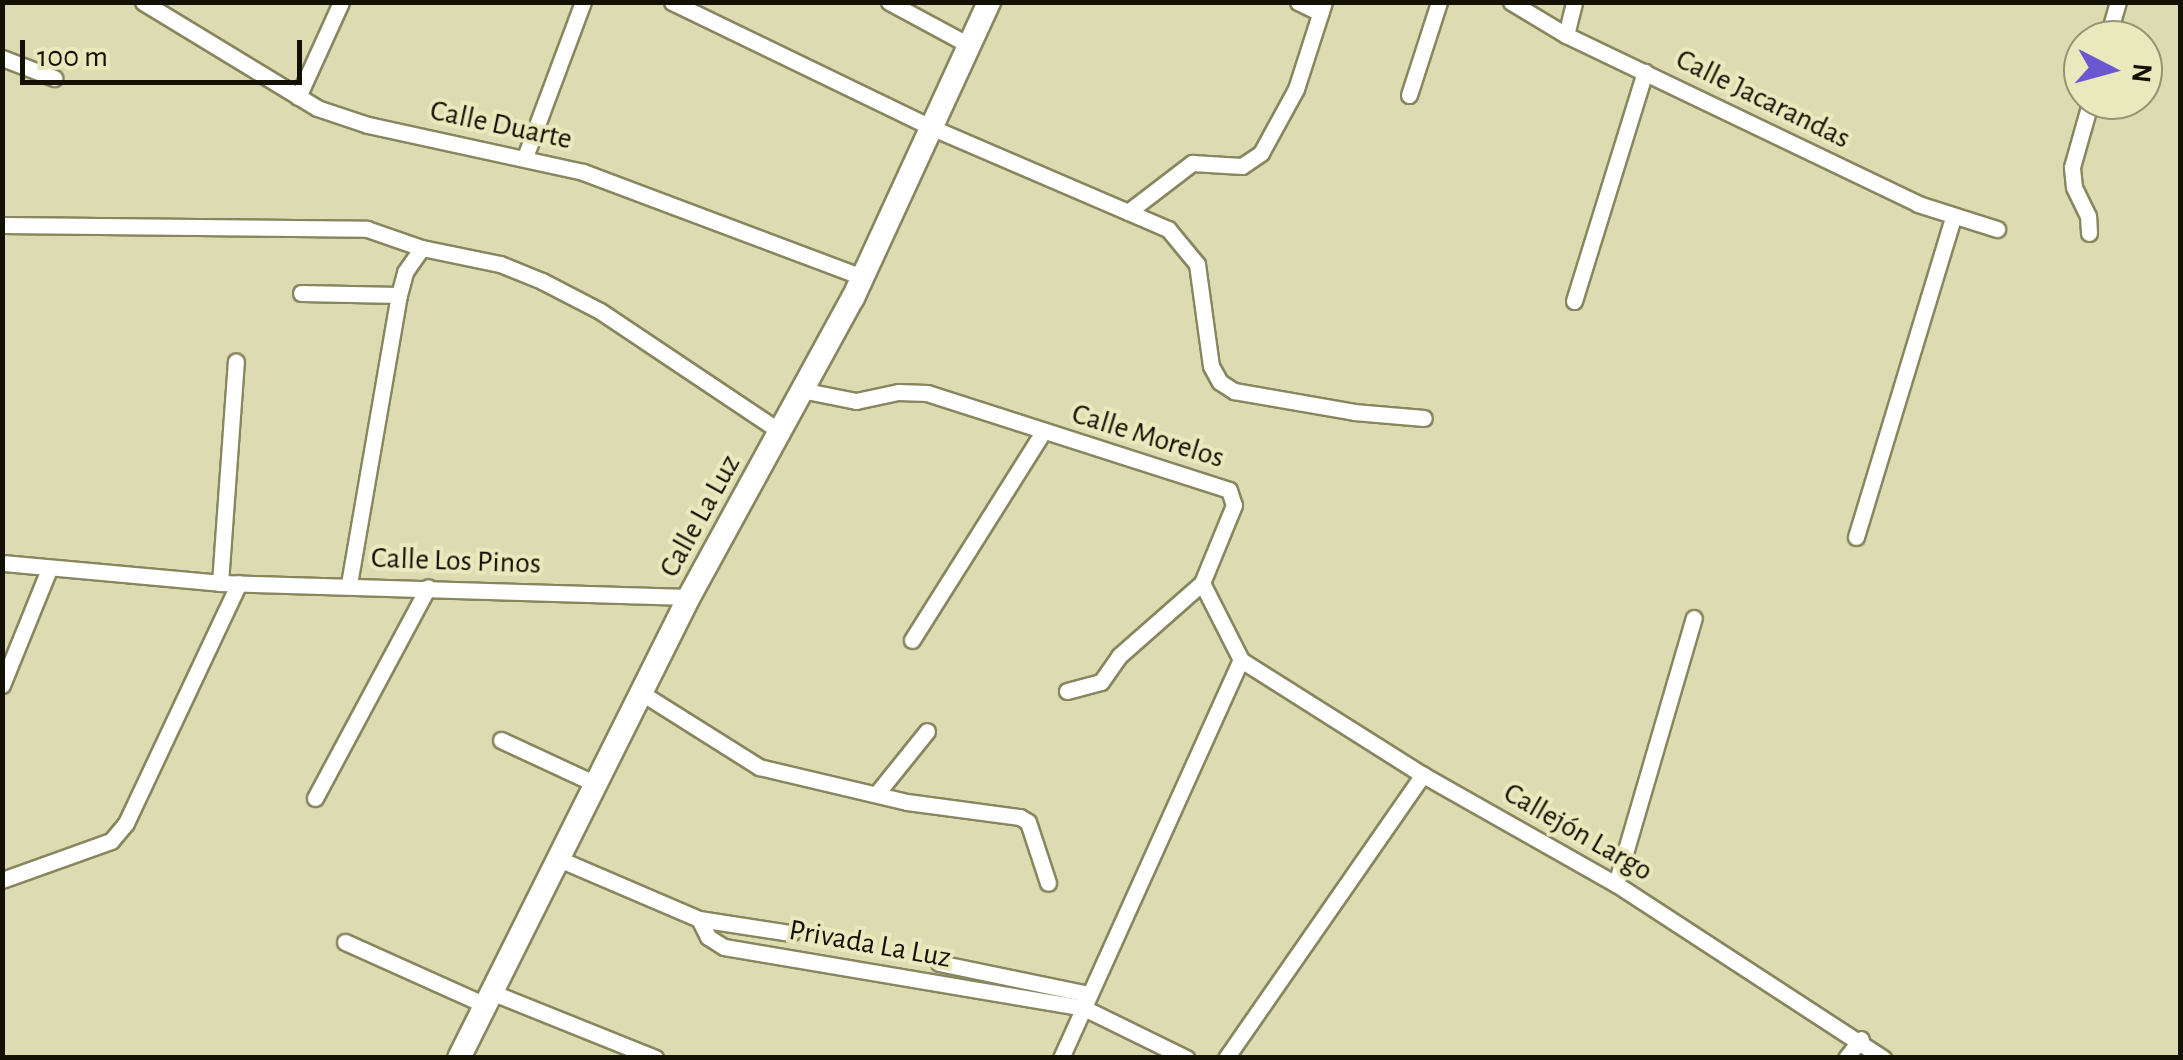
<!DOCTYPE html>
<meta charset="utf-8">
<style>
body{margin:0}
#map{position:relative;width:2183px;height:1060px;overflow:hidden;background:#dddbb1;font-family:"Alegreya Sans",sans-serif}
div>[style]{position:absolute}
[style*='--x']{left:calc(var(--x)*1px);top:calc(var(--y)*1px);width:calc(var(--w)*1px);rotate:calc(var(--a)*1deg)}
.roads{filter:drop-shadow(2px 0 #88865f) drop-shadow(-2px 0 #88865f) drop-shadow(0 2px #88865f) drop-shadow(0 -2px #88865f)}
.street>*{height:15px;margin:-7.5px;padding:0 7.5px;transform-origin:7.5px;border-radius:7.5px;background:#fff}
.secondary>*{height:22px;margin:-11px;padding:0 11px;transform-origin:11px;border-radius:11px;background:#fff}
span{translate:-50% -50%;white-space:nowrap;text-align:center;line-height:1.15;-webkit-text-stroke:8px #eae9be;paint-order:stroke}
.street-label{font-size:30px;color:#121103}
.frame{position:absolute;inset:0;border:5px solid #121103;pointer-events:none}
.north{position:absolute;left:2063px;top:20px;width:100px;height:100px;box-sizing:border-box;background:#eae9be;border:2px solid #949373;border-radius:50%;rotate:96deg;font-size:28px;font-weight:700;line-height:40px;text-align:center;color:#121103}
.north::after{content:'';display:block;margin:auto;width:35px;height:45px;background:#6b58d1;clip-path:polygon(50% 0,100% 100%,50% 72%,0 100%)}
.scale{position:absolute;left:20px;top:40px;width:282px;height:45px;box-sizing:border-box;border:5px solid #121103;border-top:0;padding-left:12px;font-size:30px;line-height:35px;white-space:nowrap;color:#121103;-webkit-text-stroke:8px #eae9be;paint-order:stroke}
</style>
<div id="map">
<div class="roads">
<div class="street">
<i style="--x:143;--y:2;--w:204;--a:31.3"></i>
<i style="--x:317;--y:108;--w:54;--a:18.4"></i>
<i style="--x:368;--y:125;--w:220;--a:12.3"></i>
<i style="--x:583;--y:172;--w:298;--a:20.6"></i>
<i style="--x:672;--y:2;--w:290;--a:25.8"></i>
<i style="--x:933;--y:128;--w:256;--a:23.3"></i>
<i style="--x:1168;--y:229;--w:45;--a:50.4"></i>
<i style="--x:1197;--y:264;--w:103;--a:82.2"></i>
<i style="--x:1211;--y:366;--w:18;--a:61"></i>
<i style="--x:1220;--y:382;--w:17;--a:33"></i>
<i style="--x:1234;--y:391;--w:122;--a:9.9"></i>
<i style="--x:1354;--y:412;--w:70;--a:4.9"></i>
<i style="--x:889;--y:2;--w:91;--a:28.3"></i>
<i style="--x:1298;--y:2;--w:25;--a:26"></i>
<i style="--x:1511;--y:2;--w:64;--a:31"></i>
<i style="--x:1566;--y:35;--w:390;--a:25.6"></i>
<i style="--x:1918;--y:204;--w:83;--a:17.6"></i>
<i style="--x:1566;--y:35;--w:34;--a:-76"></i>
<i style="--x:2107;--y:40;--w:40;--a:-74"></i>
<i style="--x:2;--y:58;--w:56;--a:21"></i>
<i style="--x:1409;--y:95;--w:98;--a:-72.1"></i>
<i style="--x:298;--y:97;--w:104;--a:-65.6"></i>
<i style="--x:525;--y:157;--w:165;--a:-69.5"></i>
<i style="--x:1128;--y:212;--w:81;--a:-37.4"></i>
<i style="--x:1192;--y:163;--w:50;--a:3.4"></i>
<i style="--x:1242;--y:166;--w:23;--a:-34"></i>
<i style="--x:1261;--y:153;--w:73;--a:-61.3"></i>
<i style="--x:1296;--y:89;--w:91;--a:-72.2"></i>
<i style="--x:2;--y:225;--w:365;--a:0.6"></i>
<i style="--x:367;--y:229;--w:58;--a:19.1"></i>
<i style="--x:422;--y:248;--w:80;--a:11.6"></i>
<i style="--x:500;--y:264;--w:45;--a:22"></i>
<i style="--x:542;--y:281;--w:65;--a:27.3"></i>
<i style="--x:600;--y:311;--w:218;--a:33.8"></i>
<i style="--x:2089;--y:233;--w:17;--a:-93"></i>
<i style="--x:2088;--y:216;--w:32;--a:-116"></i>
<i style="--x:2074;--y:187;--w:20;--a:-96"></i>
<i style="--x:2072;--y:167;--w:70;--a:-74.2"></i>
<i style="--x:301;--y:293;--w:98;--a:1.2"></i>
<i style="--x:1574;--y:301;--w:240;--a:-72.8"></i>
<i style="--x:806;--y:391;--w:51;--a:11.3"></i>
<i style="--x:856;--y:401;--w:43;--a:-12.1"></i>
<i style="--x:898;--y:392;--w:29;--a:2"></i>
<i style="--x:927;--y:393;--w:317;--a:17.8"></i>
<i style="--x:1229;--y:490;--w:16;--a:72"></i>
<i style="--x:1234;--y:505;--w:84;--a:112.3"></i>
<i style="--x:1202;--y:583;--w:86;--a:63.1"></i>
<i style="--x:1856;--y:537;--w:334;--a:-73.1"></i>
<i style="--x:2;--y:563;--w:219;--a:5.2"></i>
<i style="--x:220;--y:583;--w:469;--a:1.7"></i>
<i style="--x:220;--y:583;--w:222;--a:-85.9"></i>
<i style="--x:349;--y:584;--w:293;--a:-80.2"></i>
<i style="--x:399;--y:295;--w:24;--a:-75"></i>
<i style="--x:405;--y:272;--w:29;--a:-55"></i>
<i style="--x:912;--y:640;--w:246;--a:-57.8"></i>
<i style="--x:1241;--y:660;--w:215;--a:32.3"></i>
<i style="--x:1423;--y:775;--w:222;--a:29.5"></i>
<i style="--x:1616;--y:884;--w:319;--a:33.1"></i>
<i style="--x:2;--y:685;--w:125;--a:-67.9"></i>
<i style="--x:1067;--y:691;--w:35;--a:-15"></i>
<i style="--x:1101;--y:682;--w:32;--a:-55"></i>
<i style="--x:1119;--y:656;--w:111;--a:-41.3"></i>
<i style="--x:640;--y:692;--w:141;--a:32.2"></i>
<i style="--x:759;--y:767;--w:152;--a:13.3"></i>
<i style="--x:907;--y:802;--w:114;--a:7.6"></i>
<i style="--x:1020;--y:817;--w:9;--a:32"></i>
<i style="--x:1028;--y:822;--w:64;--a:71.8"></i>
<i style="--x:501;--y:740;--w:105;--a:24.9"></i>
<i style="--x:878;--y:792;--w:78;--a:-51.2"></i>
<i style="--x:315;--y:798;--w:239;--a:-61.8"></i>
<i style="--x:559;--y:859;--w:152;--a:23.2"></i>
<i style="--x:699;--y:919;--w:20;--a:63"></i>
<i style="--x:708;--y:937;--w:19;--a:32"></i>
<i style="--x:724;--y:947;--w:365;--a:9.6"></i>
<i style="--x:1084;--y:1008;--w:114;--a:26.1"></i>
<i style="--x:2;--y:880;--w:116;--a:-19.7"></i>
<i style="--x:111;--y:841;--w:23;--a:-50"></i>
<i style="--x:126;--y:823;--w:265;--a:-64.8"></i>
<i style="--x:1616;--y:884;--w:277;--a:-73.7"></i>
<i style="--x:699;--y:919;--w:93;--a:8.7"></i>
<i style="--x:345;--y:942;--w:154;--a:24.2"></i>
<i style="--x:939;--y:963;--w:153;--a:11.7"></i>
<i style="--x:491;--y:992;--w:177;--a:21.9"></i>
<i style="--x:1061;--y:1058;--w:437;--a:-65.7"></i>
<i style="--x:1226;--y:1058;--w:345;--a:-55.2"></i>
<i style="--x:1846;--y:1058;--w:24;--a:-52"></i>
</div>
<div class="secondary">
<i style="--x:459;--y:1058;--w:515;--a:-63.48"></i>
<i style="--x:689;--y:597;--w:341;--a:-61.3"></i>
<i style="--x:853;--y:298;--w:326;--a:-65.3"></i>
</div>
</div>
<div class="street-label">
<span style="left:1763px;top:99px;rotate:26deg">Calle Jacarandas</span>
<span style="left:501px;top:125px;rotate:12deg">Calle Duarte</span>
<span style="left:1148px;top:436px;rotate:17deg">Calle Morelos</span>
<span style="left:700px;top:516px;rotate:-61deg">Calle La Luz</span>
<span style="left:456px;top:561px;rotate:2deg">Calle Los Pinos</span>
<span style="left:1578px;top:832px;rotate:30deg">Callejón Largo</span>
<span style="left:870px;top:944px;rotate:10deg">Privada La Luz</span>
</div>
<div class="frame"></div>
<div class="north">N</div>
<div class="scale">100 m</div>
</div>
